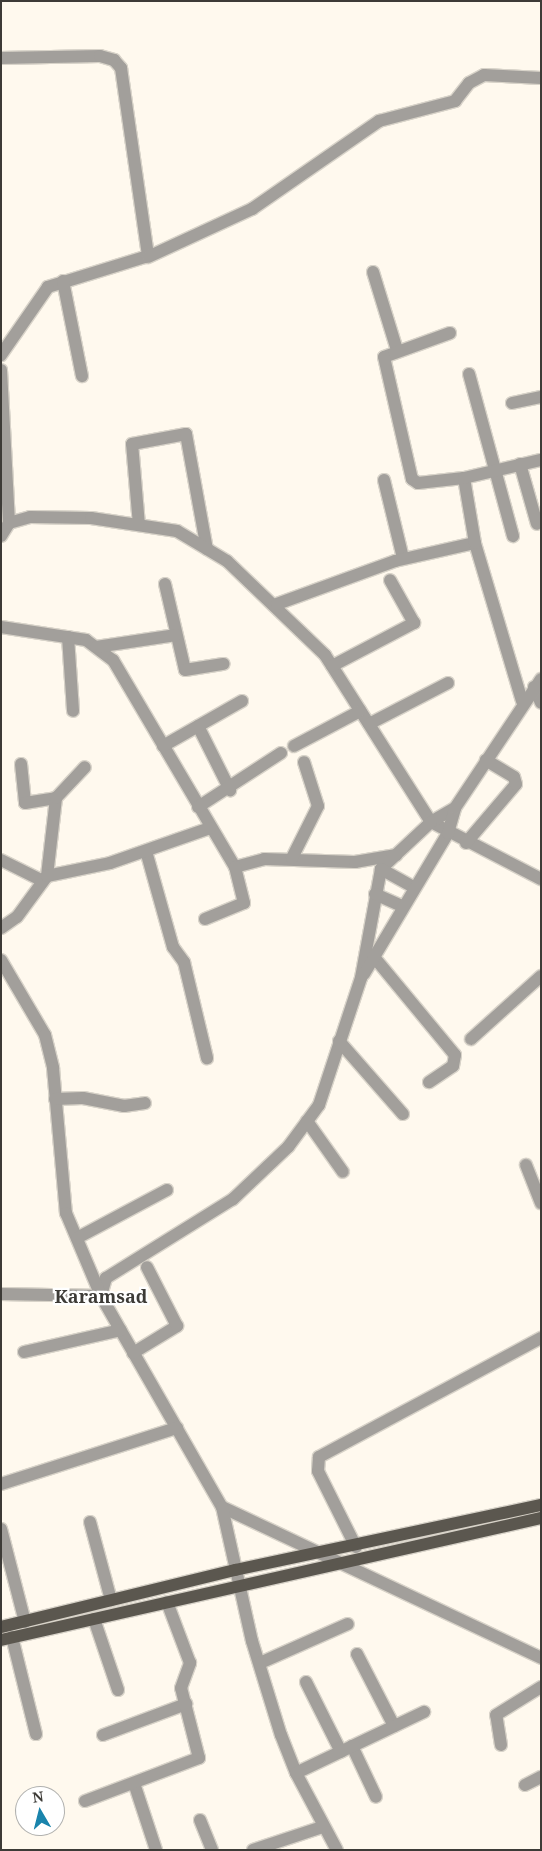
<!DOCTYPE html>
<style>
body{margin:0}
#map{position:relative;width:542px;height:1851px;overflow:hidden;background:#fff9ee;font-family:"Noto Serif",serif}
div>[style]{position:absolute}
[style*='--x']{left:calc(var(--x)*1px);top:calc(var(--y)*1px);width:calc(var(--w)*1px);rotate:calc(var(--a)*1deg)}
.roads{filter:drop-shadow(1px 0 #d8d3c9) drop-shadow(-1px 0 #d8d3c9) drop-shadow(0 1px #d8d3c9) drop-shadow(0 -1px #d8d3c9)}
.minor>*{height:12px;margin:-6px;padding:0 6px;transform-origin:6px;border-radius:6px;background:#a29f9b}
.major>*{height:12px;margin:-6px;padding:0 6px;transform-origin:6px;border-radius:6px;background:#5b574f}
span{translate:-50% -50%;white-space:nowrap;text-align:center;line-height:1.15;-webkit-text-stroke:4.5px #fff;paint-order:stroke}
.quarter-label{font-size:18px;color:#3d3b37;font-weight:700}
.frame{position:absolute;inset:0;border:2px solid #3d3b37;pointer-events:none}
.north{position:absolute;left:15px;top:1786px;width:50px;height:50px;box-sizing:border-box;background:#fff;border:1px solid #b1b1af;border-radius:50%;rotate:352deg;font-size:14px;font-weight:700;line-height:20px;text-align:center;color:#3d3b37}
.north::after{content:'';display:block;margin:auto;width:18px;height:22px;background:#1a84ac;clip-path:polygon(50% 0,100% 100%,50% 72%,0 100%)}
</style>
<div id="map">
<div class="roads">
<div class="minor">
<i style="--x:1;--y:58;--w:99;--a:-1.2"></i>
<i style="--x:100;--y:56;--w:15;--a:16"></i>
<i style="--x:114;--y:60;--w:11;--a:49"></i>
<i style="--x:121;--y:68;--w:190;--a:81.8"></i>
<i style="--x:148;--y:256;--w:105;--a:162.8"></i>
<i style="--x:48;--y:287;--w:83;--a:124.7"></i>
<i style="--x:148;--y:257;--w:115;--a:-24.8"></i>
<i style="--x:252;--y:209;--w:155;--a:-34.7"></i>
<i style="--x:379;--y:121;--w:79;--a:-14.7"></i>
<i style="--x:455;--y:101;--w:23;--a:-52"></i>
<i style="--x:469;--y:83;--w:17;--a:-28"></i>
<i style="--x:484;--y:75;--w:57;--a:3"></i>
<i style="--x:373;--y:272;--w:82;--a:72.9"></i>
<i style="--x:63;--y:281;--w:97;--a:78.7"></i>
<i style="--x:450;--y:333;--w:70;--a:160"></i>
<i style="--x:384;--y:357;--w:125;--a:77.1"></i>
<i style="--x:412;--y:479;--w:7;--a:34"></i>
<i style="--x:418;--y:483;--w:46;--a:-6.2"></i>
<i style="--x:1;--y:370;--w:153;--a:87"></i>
<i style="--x:469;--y:374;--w:168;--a:74.8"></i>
<i style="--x:512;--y:403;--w:30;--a:-12"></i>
<i style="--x:520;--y:464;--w:62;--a:74.2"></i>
<i style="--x:384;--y:480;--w:80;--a:76.3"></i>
<i style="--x:139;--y:525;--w:81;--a:-94.9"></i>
<i style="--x:132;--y:444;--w:55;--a:-10.5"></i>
<i style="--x:186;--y:434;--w:117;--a:79.7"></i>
<i style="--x:1;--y:536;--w:15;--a:-58"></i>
<i style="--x:9;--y:523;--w:22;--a:-16"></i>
<i style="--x:30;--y:517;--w:61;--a:0.9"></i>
<i style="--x:91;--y:518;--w:87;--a:8.6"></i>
<i style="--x:177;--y:531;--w:58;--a:31"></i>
<i style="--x:227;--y:561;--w:136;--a:43.8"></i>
<i style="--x:325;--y:655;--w:198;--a:57.6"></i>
<i style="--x:431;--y:822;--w:124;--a:27.4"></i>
<i style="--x:165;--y:584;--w:88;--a:76.9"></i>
<i style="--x:185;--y:670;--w:39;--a:-9"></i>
<i style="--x:277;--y:604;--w:126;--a:-20"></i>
<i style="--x:395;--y:561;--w:82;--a:-12.7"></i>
<i style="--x:1;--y:627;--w:86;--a:8.7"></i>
<i style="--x:86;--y:640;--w:34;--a:37"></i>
<i style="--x:113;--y:660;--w:240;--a:59.5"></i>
<i style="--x:235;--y:867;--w:30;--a:-15"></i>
<i style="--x:264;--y:859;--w:91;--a:1.9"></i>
<i style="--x:355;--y:862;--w:42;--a:-9.7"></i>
<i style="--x:68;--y:637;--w:74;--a:86.1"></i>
<i style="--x:96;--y:647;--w:81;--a:-8.5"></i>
<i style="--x:332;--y:666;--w:93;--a:-27.7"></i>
<i style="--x:414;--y:623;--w:49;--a:-119.2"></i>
<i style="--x:534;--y:687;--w:17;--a:66"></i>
<i style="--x:522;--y:701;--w:165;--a:-106.6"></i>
<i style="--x:475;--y:543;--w:66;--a:-99.6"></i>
<i style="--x:464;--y:478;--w:79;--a:-13.2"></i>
<i style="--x:369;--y:724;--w:89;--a:-27.4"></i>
<i style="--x:198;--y:726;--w:72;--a:63.4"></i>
<i style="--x:163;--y:746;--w:91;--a:-29.7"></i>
<i style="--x:294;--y:746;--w:75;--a:-27.9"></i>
<i style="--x:21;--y:764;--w:39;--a:84"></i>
<i style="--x:25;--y:803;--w:31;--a:-9"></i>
<i style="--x:198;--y:807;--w:99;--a:-33"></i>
<i style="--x:455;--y:808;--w:28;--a:150"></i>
<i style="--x:431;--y:822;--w:69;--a:136.8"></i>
<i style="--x:381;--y:869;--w:111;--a:100.4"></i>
<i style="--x:361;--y:978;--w:134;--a:108.3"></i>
<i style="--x:319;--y:1105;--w:52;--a:126.4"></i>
<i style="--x:288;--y:1147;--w:76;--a:136.6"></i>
<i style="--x:233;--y:1199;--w:150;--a:148.1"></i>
<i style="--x:106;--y:1278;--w:19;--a:106"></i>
<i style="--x:101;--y:1296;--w:243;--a:60.2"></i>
<i style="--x:222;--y:1507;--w:353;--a:25.3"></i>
<i style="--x:466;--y:843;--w:77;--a:-49.7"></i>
<i style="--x:516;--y:784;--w:7;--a:-106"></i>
<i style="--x:514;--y:777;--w:33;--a:-149"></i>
<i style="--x:146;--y:851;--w:100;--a:74.3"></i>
<i style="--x:173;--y:947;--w:19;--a:54"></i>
<i style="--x:184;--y:962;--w:99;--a:76.5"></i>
<i style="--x:292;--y:858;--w:58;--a:-63.4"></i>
<i style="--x:318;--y:806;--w:46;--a:-107.7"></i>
<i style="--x:1;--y:860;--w:45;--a:26.6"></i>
<i style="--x:381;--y:869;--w:37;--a:29"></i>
<i style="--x:47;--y:876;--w:79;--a:-83.4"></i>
<i style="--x:56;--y:798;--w:42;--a:-46.9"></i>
<i style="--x:375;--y:894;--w:30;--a:24"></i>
<i style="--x:205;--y:919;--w:42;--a:-22.3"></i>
<i style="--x:244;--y:903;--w:37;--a:-104"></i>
<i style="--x:1;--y:928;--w:19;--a:-35"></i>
<i style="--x:17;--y:917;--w:51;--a:-53.8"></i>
<i style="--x:47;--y:876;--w:64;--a:-11.7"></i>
<i style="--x:110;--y:863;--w:106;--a:-19.3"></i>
<i style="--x:374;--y:957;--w:127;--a:50.4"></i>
<i style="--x:455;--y:1055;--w:11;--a:100"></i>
<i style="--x:453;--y:1066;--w:29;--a:146"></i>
<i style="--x:1;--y:960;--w:87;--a:59.6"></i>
<i style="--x:45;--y:1035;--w:34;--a:76"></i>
<i style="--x:53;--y:1068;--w:146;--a:84.9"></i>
<i style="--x:66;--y:1213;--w:90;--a:67.1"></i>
<i style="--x:101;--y:1296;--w:100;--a:-178.9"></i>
<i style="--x:364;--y:974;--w:164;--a:-59.2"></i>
<i style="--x:448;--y:833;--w:26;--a:-74"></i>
<i style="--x:455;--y:808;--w:155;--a:-56.3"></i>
<i style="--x:471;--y:1039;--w:94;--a:-42"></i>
<i style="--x:339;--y:1041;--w:97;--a:48.8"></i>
<i style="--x:55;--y:1099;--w:28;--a:-2"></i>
<i style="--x:83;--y:1098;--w:42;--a:11"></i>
<i style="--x:124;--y:1106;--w:21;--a:-8"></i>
<i style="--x:307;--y:1121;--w:62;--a:54.8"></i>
<i style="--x:526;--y:1165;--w:41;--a:68.5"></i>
<i style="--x:77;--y:1238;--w:102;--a:-28.1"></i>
<i style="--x:24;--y:1352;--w:99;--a:-12.8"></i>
<i style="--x:133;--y:1353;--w:52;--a:-31.5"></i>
<i style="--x:177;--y:1326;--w:66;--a:-117"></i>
<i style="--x:1;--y:1484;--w:185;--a:-17.7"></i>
<i style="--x:222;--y:1507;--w:137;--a:77.4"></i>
<i style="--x:252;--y:1641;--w:98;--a:72.9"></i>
<i style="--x:281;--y:1735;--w:41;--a:68.5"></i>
<i style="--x:296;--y:1773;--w:87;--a:62"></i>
<i style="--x:90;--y:1522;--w:81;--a:74.9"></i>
<i style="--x:1;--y:1529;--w:96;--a:75.5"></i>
<i style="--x:356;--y:1547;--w:85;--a:-116.6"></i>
<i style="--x:318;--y:1471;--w:14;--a:-86"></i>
<i style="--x:319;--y:1457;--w:252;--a:-28.2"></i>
<i style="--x:94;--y:1619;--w:75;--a:71.3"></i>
<i style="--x:12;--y:1637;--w:100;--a:76.1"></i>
<i style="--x:357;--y:1654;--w:81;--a:62.8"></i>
<i style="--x:260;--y:1663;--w:96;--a:-23.9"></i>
<i style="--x:306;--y:1682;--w:78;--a:63.4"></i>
<i style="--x:103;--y:1735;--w:89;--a:-20.5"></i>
<i style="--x:501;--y:1745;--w:30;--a:-99"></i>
<i style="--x:496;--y:1715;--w:53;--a:-31.9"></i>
<i style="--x:352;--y:1746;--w:56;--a:64.8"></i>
<i style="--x:296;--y:1773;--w:142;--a:-25.5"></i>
<i style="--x:134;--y:1783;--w:71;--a:71.8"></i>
<i style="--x:525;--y:1785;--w:18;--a:-27"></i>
<i style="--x:85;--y:1801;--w:122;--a:-20.7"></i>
<i style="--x:199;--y:1758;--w:72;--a:-104.4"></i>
<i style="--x:181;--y:1688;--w:27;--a:-70"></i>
<i style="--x:190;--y:1663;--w:65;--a:-110.7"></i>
<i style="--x:200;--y:1820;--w:32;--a:68"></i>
<i style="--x:253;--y:1850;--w:73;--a:-18.4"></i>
</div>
<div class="major">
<i style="--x:1;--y:1627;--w:241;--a:-13.7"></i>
<i style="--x:235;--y:1570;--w:313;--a:-12"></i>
<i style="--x:1;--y:1640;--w:554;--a:-12.73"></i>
</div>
</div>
<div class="quarter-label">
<span style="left:101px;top:1296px">Karamsad</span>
</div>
<div class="frame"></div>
<div class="north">N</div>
</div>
